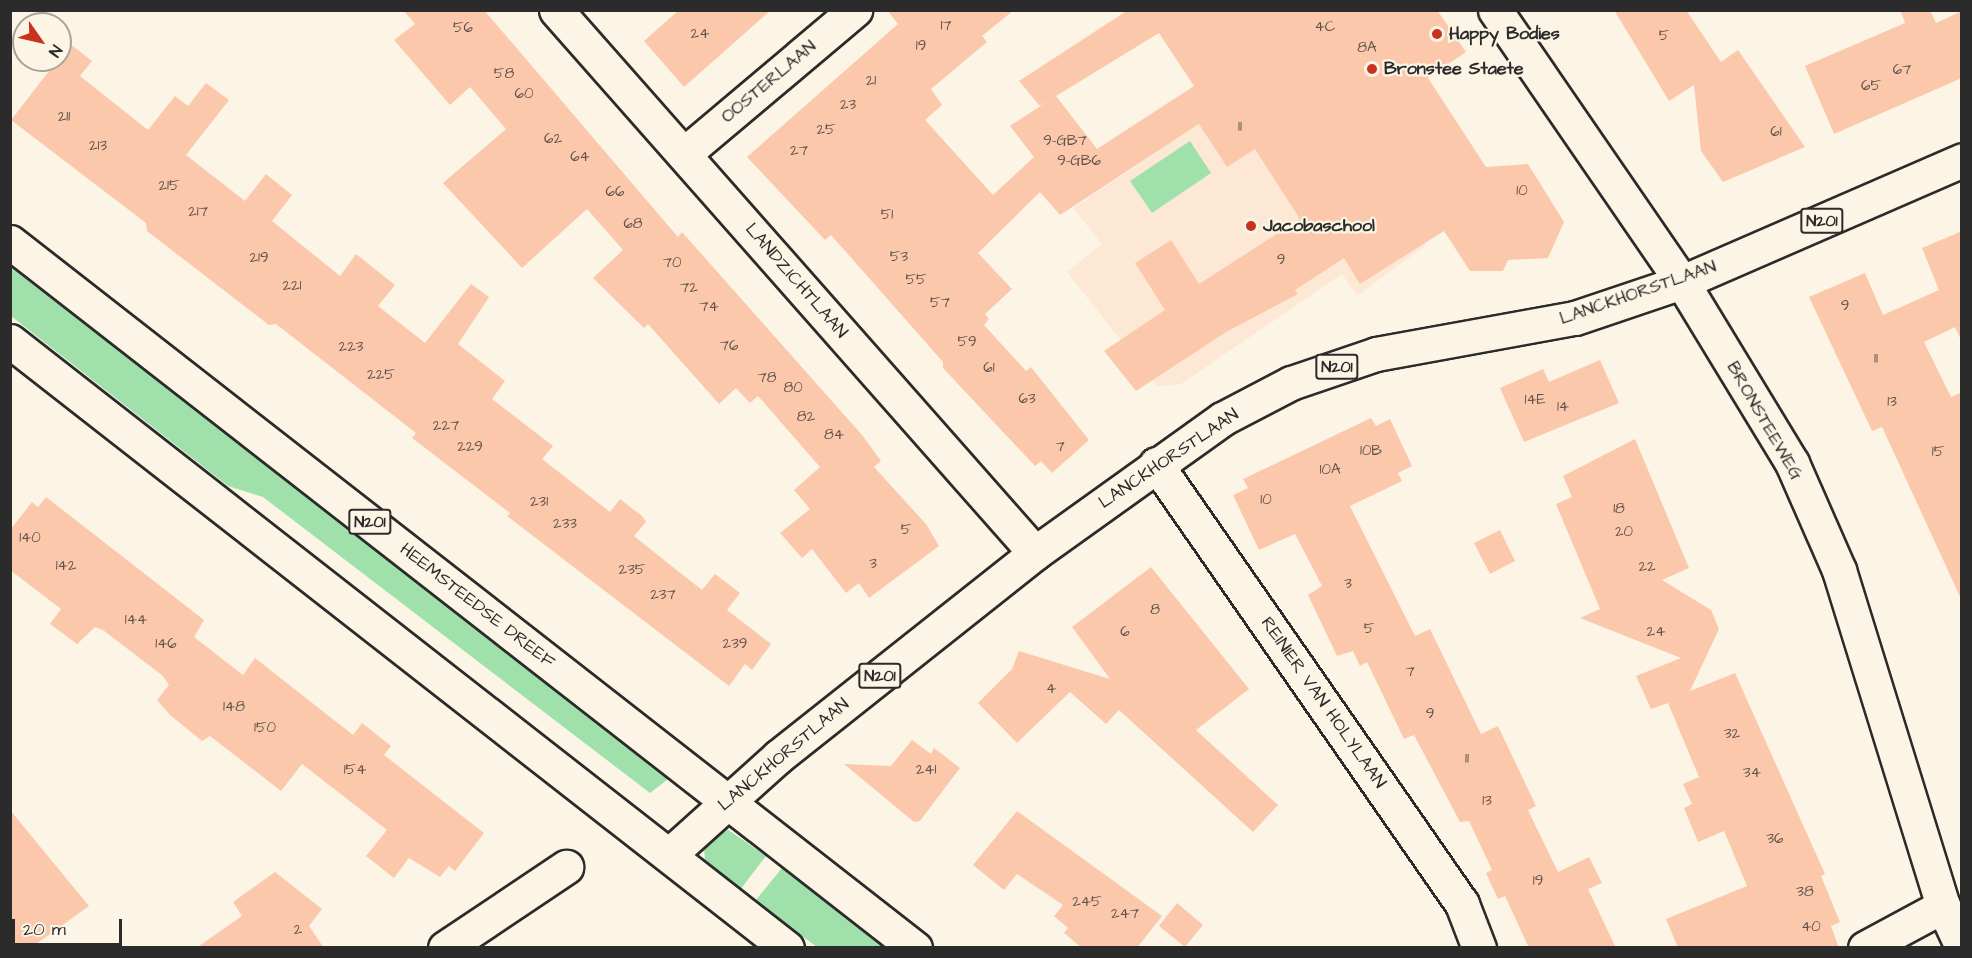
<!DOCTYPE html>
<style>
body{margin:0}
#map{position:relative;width:1972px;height:958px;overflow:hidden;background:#fcf5e5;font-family:"Architects Daughter",sans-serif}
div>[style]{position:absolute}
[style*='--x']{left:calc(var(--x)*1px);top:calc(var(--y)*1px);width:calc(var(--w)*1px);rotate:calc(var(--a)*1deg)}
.built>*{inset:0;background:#fce8d4}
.green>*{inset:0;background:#a0e1ab}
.building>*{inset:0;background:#fcc8ac}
.roads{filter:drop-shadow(2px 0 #2b2b2b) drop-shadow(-2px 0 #2b2b2b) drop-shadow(0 2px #2b2b2b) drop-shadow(0 -2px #2b2b2b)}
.street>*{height:33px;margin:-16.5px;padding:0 16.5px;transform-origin:16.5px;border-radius:16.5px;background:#fcf5e5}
.secondary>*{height:33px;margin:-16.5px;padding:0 16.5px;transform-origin:16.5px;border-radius:16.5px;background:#fcf5e5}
.primary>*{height:33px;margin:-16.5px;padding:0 16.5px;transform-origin:16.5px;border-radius:16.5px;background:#fcf5e5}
.dots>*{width:16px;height:16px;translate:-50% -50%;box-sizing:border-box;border:3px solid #fcf5e5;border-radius:50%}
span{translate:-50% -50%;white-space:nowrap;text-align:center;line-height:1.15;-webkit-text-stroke:4.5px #fcf5e5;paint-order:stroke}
.number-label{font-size:15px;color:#5f524b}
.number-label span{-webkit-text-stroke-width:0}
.shield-label span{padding:2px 4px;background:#fcf5e5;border:2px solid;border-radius:4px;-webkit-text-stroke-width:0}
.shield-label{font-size:16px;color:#2b2b2b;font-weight:700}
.poi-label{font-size:18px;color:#2b2b2b;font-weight:700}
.left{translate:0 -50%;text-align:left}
.street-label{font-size:18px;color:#2b2b2b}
.frame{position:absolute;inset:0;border:12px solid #2b2b2b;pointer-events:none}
.north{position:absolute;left:12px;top:12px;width:60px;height:60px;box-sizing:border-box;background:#fcf5e5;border:2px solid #a8a49b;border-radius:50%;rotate:124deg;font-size:16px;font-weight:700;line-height:24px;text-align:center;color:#2b2b2b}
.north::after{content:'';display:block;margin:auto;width:21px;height:27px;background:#c8321e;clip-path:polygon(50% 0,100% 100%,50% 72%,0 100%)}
.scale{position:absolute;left:12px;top:919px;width:110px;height:27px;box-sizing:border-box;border:3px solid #2b2b2b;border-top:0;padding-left:8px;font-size:18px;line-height:21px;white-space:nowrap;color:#2b2b2b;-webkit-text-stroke:4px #fcf5e5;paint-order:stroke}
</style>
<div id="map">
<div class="built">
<i style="clip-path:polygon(1345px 112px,1426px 245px,1357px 296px,1342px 274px,1181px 384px,1157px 386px,1067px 272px,1102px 244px,1073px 208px,1201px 123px)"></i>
</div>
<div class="green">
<i style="clip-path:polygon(1190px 141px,1211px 173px,1152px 213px,1130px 181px)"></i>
<i style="clip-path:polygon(11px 265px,668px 779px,650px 793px,263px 497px,228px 486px,11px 316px)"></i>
<i style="clip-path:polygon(727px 829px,766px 856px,740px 890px,705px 861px,704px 846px,713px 834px)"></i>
<i style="clip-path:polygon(782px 868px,885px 947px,817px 947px,755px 901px)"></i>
</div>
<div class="building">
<i style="clip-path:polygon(403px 10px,484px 10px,678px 237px,682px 232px,862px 435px,881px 461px,874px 467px,926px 524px,939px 546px,869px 598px,859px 583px,846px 593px,812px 549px,802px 558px,780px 533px,810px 509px,794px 490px,820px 467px,758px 396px,750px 403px,736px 388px,719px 404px,648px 324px,644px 328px,593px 278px,623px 250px,587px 209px,522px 268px,443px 183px,506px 129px,470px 87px,450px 105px,394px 40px,415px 24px)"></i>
<i style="clip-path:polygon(679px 10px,771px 10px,684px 87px,644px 41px)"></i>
<i style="clip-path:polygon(evenodd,887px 10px,1014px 10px,982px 36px,987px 42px,931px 89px,942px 105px,925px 120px,993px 195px,1034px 157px,1010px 126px,1056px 96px,1040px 106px,1019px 81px,1128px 10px,1437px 10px,1466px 52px,1428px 78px,1486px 167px,1528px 164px,1564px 222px,1548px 258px,1508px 260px,1503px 271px,1470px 271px,1444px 231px,1360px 284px,1344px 258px,1295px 290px,1298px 294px,1226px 332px,1136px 391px,1104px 351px,1165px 310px,1135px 263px,1171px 240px,1199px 284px,1300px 219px,1255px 149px,1227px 167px,1199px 124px,1060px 215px,1040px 192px,978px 253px,1012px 289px,985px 314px,989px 319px,984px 325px,1026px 371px,1031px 367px,1089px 440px,1052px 473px,1041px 461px,1035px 466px,943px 368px,943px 362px,831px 235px,825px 240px,747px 157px,898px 24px,887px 10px,1159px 33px,1194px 86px,1097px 149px,1056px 96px,1159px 33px)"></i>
<i style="clip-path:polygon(1614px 10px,1686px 10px,1721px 62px,1738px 50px,1805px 147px,1723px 182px,1701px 151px,1694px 85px,1669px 101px)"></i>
<i style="clip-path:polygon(1900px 10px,1930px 10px,1936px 23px,1962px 11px,1962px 78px,1834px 134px,1805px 66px,1905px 23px)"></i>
<i style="clip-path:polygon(70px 44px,92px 61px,80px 76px,148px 130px,175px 96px,188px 106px,206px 83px,229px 100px,186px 155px,245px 201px,266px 174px,292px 195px,272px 221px,340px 276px,356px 254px,395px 285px,378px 306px,425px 343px,471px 284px,489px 297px,458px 344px,505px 381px,492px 399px,553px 446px,542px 459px,610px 512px,620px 499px,642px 516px,646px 522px,634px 536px,674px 568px,702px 590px,715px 574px,740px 593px,727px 610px,771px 644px,752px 670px,745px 664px,729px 686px,507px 516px,510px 513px,412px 438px,416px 433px,276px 324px,269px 325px,191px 265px,147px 231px,146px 223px,11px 120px)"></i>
<i style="clip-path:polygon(1962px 231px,1962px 342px,1955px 327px,1924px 342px,1951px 397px,1962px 392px,1962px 601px,1882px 427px,1872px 431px,1809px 297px,1865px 273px,1883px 315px,1939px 290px,1922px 248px)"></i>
<i style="clip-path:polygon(1600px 360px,1619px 403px,1524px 442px,1500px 388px,1543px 369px,1549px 382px)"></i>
<i style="clip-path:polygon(1371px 418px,1376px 426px,1390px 419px,1412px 466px,1398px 473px,1402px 481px,1350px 506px,1415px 636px,1430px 629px,1481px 734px,1498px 726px,1536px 806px,1528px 810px,1558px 872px,1589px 857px,1602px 883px,1588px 889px,1616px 948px,1529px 948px,1505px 896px,1498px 899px,1486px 873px,1492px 870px,1469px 821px,1460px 822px,1414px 735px,1404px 739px,1367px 662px,1360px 666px,1353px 651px,1337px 656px,1308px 595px,1322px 586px,1295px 534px,1259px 550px,1233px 495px,1248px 488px,1243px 479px)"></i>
<i style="clip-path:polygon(1635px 439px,1689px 568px,1662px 580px,1711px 610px,1719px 629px,1690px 691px,1735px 673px,1825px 874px,1821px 876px,1840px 922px,1831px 926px,1839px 948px,1678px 948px,1666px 919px,1747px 886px,1724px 831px,1698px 842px,1684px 808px,1692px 804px,1683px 784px,1699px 777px,1668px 703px,1651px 709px,1636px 676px,1681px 658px,1580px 618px,1600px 609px,1556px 504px,1572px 497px,1563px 476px)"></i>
<i style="clip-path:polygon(46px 497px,204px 620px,194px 637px,243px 675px,255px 658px,353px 735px,362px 723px,391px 746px,384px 755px,484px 833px,455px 871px,449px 866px,440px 877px,409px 858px,394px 878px,366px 856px,387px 830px,302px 764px,281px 791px,210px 736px,202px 741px,170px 715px,157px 700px,169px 685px,163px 676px,103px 630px,95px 627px,77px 644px,50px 624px,61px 609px,10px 570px,10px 530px,32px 502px,38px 507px)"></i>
<i style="clip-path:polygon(1500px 530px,1515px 561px,1490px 574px,1474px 543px)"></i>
<i style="clip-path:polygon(1151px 567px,1249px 689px,1196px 730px,1278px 805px,1253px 832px,1119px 710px,1106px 724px,1070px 692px,1017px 743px,978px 703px,1012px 669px,1019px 651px,1110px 679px,1072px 627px)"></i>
<i style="clip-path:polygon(912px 740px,931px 754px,934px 748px,960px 768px,920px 821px,914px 822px,844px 764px,891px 766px)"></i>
<i style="clip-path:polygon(10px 810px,89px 906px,32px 947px,10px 947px)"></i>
<i style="clip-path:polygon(1017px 811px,1162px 916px,1137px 948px,1082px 948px,1064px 933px,1068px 928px,1054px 916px,1063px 905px,1017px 874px,1004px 890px,973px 865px)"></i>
<i style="clip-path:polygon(275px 872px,322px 909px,309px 926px,324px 948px,196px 948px,242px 916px,233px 902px)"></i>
<i style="clip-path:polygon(1177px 903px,1203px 925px,1185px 947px,1159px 926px)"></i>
</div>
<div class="roads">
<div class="street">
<i style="--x:556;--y:10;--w:724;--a:48.58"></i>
<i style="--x:684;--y:154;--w:224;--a:-40.1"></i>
<i style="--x:1682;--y:282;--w:212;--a:58.7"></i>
<i style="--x:1792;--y:463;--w:117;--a:66.3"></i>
<i style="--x:1839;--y:570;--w:352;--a:72.8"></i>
<i style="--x:1943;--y:906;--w:45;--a:65.1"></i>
<i style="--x:1156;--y:464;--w:536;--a:55.18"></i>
<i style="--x:1462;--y:904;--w:47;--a:68.9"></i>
<i style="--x:445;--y:948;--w:146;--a:-33.8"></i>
<i style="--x:1865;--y:948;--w:89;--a:-28.3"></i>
</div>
<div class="secondary">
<i style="--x:1495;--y:10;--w:330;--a:55.5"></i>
</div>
<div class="primary">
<i style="--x:10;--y:242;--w:1148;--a:37.96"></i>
<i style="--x:10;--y:341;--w:986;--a:38"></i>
<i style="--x:669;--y:855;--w:148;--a:-42"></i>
<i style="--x:779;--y:756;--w:327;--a:-38.4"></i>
<i style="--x:1035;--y:553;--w:230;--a:-35.6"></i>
<i style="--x:1222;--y:419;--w:78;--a:-27.6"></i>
<i style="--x:1291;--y:383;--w:90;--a:-18.8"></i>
<i style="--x:1376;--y:354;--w:202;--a:-10.3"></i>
<i style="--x:1575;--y:318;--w:113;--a:-18.6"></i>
<i style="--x:1682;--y:282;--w:305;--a:-23.5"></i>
</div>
</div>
<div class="dots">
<i style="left:1437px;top:34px;background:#c8321e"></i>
<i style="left:1372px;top:69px;background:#c8321e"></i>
<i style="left:1251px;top:226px;background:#c8321e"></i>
</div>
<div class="number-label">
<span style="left:946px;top:26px">17</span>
<span style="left:1325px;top:27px">4C</span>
<span style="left:463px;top:28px">56</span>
<span style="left:700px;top:34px">24</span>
<span style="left:1664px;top:36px">5</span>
<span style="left:921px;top:46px">19</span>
<span style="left:1367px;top:48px">8A</span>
<span style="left:1902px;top:70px">67</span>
<span style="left:504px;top:74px">58</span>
<span style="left:871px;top:81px">21</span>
<span style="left:1871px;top:86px">65</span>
<span style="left:524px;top:94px">60</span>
<span style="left:848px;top:105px">23</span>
<span style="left:64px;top:117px">211</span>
<span style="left:1240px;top:127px">11</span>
<span style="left:826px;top:130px">25</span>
<span style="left:1776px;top:132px">61</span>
<span style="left:553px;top:139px">62</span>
<span style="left:1065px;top:141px">9-GB7</span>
<span style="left:98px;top:146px">213</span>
<span style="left:799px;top:151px">27</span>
<span style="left:580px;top:157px">64</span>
<span style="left:1079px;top:161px">9-GB6</span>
<span style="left:169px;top:186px">215</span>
<span style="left:1522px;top:191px">10</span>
<span style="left:615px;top:192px">66</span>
<span style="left:198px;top:212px">217</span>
<span style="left:887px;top:215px">51</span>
<span style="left:633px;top:224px">68</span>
<span style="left:899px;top:257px">53</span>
<span style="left:259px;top:258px">219</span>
<span style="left:1281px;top:260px">9</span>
<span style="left:672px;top:263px">70</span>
<span style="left:916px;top:280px">55</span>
<span style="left:292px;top:286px">221</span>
<span style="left:689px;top:288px">72</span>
<span style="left:940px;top:303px">57</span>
<span style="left:1845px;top:306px">9</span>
<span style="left:709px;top:307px">74</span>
<span style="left:967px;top:342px">59</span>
<span style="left:729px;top:346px">76</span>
<span style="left:351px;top:347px">223</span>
<span style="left:1876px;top:359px">11</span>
<span style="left:989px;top:368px">61</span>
<span style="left:381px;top:375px">225</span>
<span style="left:767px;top:378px">78</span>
<span style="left:793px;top:388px">80</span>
<span style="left:1027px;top:399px">63</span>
<span style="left:1535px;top:400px">14E</span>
<span style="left:1892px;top:402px">13</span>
<span style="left:1563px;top:407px">14</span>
<span style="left:806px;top:417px">82</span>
<span style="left:446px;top:426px">227</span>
<span style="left:834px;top:435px">84</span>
<span style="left:470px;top:447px">229</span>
<span style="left:1060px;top:447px">7</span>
<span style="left:1371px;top:451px">10B</span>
<span style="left:1938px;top:452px">15</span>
<span style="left:1330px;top:470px">10A</span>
<span style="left:1266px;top:500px">10</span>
<span style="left:539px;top:502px">231</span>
<span style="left:1619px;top:509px">18</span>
<span style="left:565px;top:524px">233</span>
<span style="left:906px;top:530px">5</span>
<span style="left:1624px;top:532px">20</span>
<span style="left:30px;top:538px">140</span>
<span style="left:873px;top:564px">3</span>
<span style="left:66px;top:566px">142</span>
<span style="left:1647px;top:567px">22</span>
<span style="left:632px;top:570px">235</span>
<span style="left:1348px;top:584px">3</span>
<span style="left:663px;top:595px">237</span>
<span style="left:1155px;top:610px">8</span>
<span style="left:136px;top:620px">144</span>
<span style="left:1369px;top:629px">5</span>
<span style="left:1125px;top:632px">6</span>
<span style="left:1656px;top:632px">24</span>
<span style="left:166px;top:644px">146</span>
<span style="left:735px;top:644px">239</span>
<span style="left:1410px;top:672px">7</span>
<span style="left:1051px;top:689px">4</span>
<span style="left:234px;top:707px">148</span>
<span style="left:1430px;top:714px">9</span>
<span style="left:265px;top:728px">150</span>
<span style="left:1732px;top:734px">32</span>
<span style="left:1467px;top:759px">11</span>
<span style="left:355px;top:770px">154</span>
<span style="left:926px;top:770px">241</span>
<span style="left:1752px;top:773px">34</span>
<span style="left:1487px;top:801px">13</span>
<span style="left:1775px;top:839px">36</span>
<span style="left:1538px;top:881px">19</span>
<span style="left:1805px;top:892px">38</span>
<span style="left:1087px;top:902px">245</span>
<span style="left:1125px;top:914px">247</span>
<span style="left:1811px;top:927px">40</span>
<span style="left:298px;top:930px">2</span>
</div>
<div class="shield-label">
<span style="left:1822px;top:221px">N201</span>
<span style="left:1337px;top:367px">N201</span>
<span style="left:370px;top:522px">N201</span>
<span style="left:880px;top:676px">N201</span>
</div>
<div class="poi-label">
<span class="left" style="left:1449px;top:34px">Happy Bodies</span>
<span class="left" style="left:1384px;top:69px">Bronstee Staete</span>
<span class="left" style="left:1263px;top:226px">Jacobaschool</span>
</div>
<div class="street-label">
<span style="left:769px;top:82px;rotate:-40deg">OOSTERLAAN</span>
<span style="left:796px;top:281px;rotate:49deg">LANDZICHTLAAN</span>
<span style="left:1638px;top:293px;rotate:-19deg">LANCKHORSTLAAN</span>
<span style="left:1764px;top:421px;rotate:60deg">BRONSTEEWEG</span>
<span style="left:1169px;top:459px;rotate:-34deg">LANCKHORSTLAAN</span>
<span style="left:477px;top:606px;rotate:38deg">HEEMSTEEDSE DREEF</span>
<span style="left:1323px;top:703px;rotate:55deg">REINIER VAN HOLYLAAN</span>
<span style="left:784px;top:755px;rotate:-40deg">LANCKHORSTLAAN</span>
</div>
<div class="frame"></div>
<div class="north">N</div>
<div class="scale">20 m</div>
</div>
